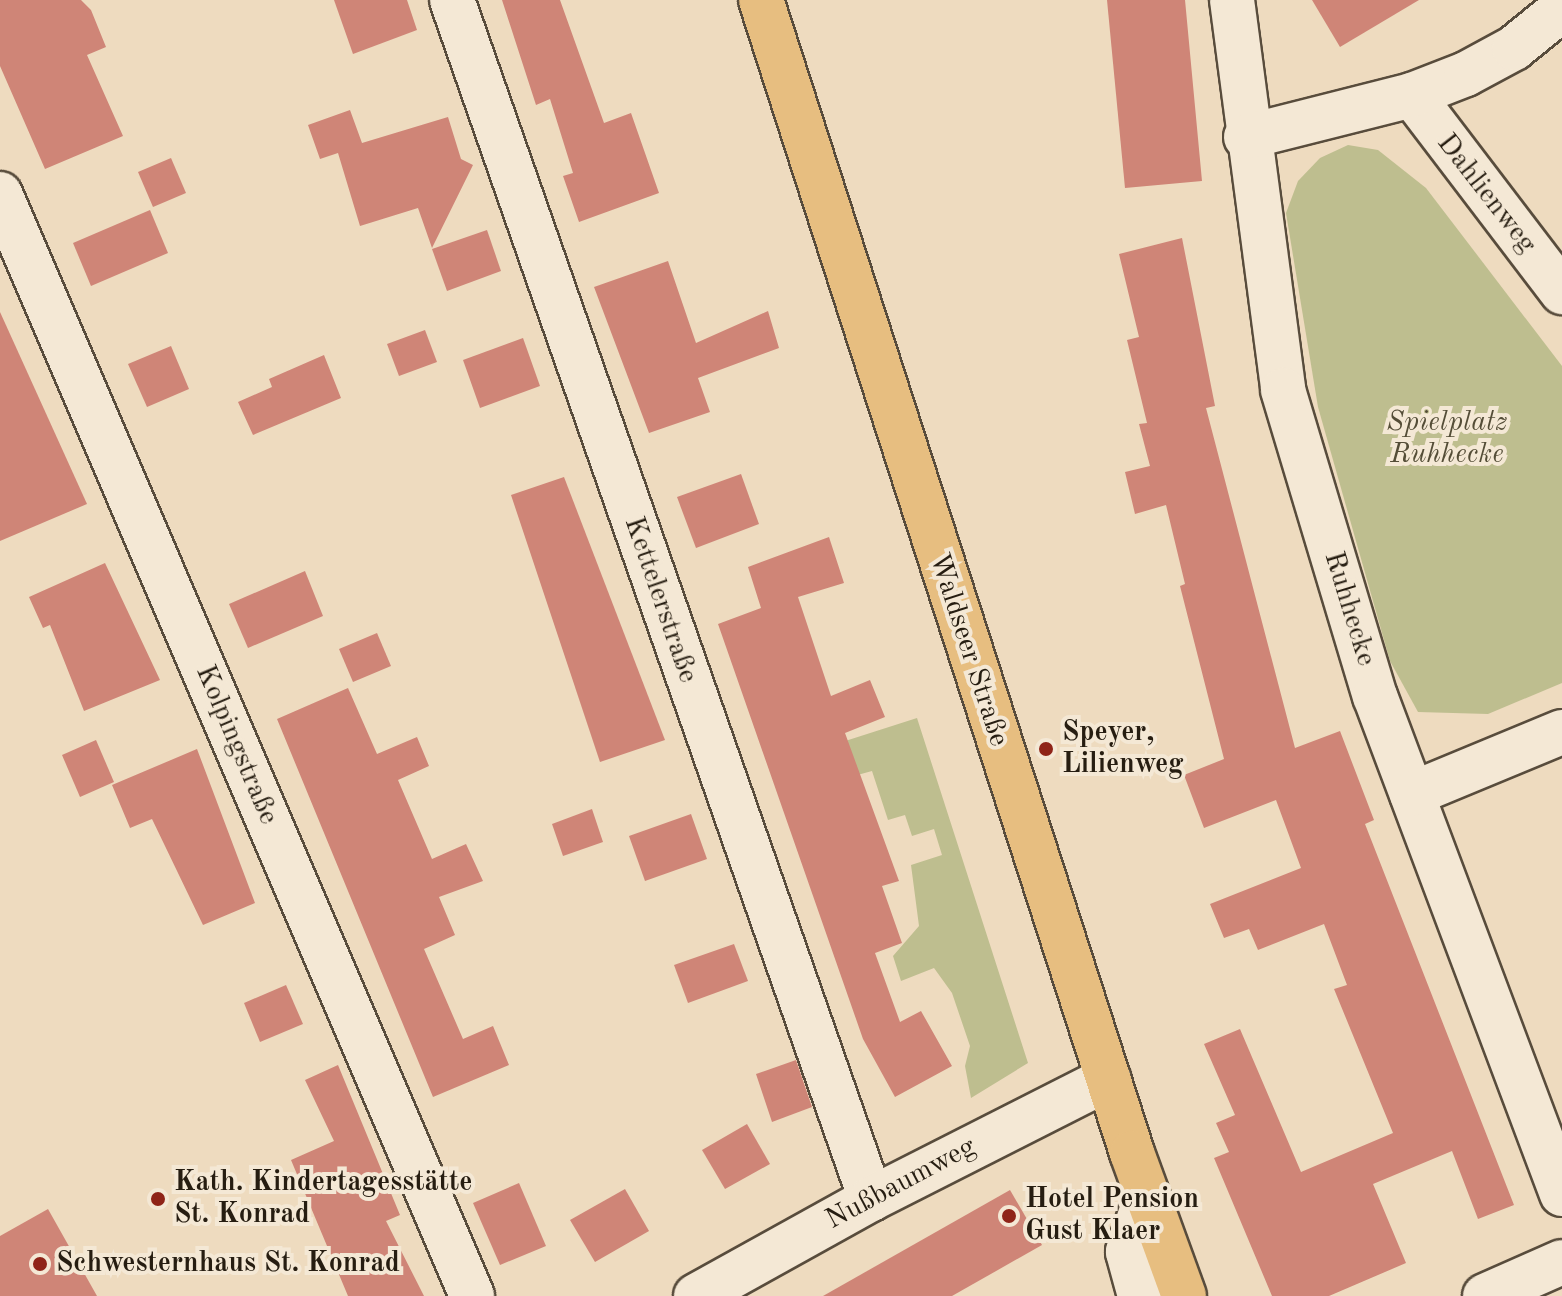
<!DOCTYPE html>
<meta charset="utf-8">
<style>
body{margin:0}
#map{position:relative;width:1562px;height:1296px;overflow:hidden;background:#eedbbf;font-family:"Old Standard TT",serif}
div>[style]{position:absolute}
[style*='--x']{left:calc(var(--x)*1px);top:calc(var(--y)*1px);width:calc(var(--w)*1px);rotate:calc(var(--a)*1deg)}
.green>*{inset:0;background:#bebe8f}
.building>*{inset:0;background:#cf8577}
.roads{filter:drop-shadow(2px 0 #584c3c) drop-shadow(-2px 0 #584c3c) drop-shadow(0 2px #584c3c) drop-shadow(0 -2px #584c3c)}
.minor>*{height:44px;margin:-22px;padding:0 22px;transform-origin:22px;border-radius:22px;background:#f4e8d5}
.major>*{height:44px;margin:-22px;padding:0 22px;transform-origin:22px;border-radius:22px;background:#e7be80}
.dots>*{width:22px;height:22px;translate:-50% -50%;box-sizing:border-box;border:4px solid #f4e8d5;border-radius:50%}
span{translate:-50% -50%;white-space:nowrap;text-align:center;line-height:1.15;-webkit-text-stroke:8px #f4e8d5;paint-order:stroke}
.street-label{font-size:28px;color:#261d11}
.park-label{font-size:28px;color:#544d37;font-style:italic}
.poi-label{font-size:28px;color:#261d11;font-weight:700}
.left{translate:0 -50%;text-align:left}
</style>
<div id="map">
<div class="green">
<i style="clip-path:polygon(1348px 145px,1378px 150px,1426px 188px,1562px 366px,1562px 683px,1488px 714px,1418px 712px,1390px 661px,1318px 407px,1286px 213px,1298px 181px,1320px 158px)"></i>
<i style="clip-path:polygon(917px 718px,1028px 1063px,971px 1098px,965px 1066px,970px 1046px,952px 993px,934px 968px,901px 981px,893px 956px,919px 926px,911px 865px,942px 855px,934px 829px,912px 836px,905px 815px,888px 820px,872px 771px,850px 777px,839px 743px)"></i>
</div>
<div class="building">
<i style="clip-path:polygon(0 0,81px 0,91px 10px,106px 47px,87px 55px,123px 136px,45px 169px,0 66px)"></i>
<i style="clip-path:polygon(334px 0,407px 0,417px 30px,353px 54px)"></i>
<i style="clip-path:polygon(502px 0,560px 0,604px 123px,631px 113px,659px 193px,579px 222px,563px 176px,573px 173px,550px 99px,536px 105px)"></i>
<i style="clip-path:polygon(1107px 0,1185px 0,1202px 181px,1125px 188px)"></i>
<i style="clip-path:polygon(1312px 0,1419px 0,1340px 47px)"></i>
<i style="clip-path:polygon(350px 110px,362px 143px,448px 117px,461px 159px,473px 165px,432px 248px,418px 208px,360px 226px,338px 153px,320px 159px,308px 125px)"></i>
<i style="clip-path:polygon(171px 158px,186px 193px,153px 207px,138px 172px)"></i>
<i style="clip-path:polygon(150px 210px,168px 253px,91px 286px,73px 243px)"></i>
<i style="clip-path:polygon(487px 230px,501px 271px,447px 291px,432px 249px)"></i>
<i style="clip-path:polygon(1182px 238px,1215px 406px,1206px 408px,1295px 748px,1340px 731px,1374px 820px,1365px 824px,1514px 1205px,1478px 1219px,1452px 1151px,1373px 1184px,1406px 1263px,1329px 1296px,1272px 1296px,1214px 1158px,1229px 1152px,1216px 1123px,1235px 1115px,1204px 1044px,1240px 1029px,1301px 1172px,1393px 1133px,1334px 989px,1347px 985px,1324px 924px,1258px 950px,1249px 929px,1224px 938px,1210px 904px,1301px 868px,1276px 800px,1204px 828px,1184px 775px,1224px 759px,1180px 586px,1185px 584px,1166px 505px,1135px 514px,1125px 472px,1150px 466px,1139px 424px,1147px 423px,1127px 340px,1139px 337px,1119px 254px)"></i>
<i style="clip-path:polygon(668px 261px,696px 343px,768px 311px,779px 348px,698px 378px,710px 412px,649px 433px,594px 287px)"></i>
<i style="clip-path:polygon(0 312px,87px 504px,0 541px)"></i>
<i style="clip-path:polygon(425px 330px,437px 362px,399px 376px,387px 344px)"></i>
<i style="clip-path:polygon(523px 338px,540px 386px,480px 408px,463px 360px)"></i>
<i style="clip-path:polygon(171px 346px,189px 389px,147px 407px,128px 364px)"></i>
<i style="clip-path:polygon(324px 355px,341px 398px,253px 435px,238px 402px,272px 387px,269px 379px)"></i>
<i style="clip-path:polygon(741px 474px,759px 524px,696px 548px,677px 497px)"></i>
<i style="clip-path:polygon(564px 477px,665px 740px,600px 762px,511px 495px)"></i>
<i style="clip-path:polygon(829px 537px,844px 583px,798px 597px,831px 696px,870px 680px,885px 717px,845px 733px,899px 881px,882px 886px,902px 943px,875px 953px,900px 1022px,921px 1011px,952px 1066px,895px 1097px,863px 1039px,718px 624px,761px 608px,748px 567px)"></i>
<i style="clip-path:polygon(105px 563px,160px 680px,84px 711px,50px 625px,43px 628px,29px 597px)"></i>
<i style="clip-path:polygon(305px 571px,323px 616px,248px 648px,229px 604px)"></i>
<i style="clip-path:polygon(377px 633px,391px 666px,353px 682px,339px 649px)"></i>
<i style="clip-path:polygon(348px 688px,377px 754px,417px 737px,429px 766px,398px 780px,432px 859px,466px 844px,483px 881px,439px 897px,455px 935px,424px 949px,463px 1039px,493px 1026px,509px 1065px,433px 1097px,277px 719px)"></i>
<i style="clip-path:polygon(96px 740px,114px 782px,80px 797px,62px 755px)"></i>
<i style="clip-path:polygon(197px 749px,255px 903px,203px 925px,152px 819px,130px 828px,112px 785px)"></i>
<i style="clip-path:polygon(592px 809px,603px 842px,563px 856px,552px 824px)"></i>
<i style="clip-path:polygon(691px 814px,707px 859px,645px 881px,629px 836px)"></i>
<i style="clip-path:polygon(734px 944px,748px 981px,688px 1003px,674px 965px)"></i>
<i style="clip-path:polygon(286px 985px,303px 1024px,260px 1042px,244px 1003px)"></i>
<i style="clip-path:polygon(796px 1060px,812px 1107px,772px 1122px,756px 1074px)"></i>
<i style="clip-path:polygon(338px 1065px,400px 1215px,386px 1221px,424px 1296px,348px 1296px,291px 1160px,334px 1141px,305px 1080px)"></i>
<i style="clip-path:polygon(747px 1124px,770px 1164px,725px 1189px,702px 1150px)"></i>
<i style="clip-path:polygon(519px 1183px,546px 1246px,500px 1265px,473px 1203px)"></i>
<i style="clip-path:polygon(625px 1189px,649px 1231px,595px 1262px,570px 1220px)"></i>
<i style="clip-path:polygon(1010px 1190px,1042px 1245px,952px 1296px,823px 1296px)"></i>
<i style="clip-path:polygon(48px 1209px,97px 1296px,0 1296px,0 1236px)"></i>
</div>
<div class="roads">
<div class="minor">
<i style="--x:452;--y:0;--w:1270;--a:70.74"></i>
<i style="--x:1232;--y:0;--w:393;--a:82.5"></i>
<i style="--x:1283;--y:390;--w:320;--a:73.3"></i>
<i style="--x:1375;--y:696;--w:532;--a:69.42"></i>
<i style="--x:1412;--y:95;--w:248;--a:52.7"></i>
<i style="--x:1246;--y:137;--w:171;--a:-14.2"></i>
<i style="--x:1412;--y:95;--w:58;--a:-21.3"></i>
<i style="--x:1466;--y:74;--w:55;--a:-28.4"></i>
<i style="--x:1514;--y:48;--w:62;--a:-39.1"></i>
<i style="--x:0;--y:194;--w:1199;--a:66.81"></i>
<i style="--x:1412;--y:794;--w:162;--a:-22.5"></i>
<i style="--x:696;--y:1296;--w:200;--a:-29"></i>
<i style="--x:871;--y:1199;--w:266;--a:-26.9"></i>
<i style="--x:1140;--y:1296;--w:46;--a:-105.3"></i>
<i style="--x:1128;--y:1252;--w:61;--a:-71.9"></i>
<i style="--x:1485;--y:1296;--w:84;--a:-23.8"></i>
</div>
<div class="major">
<i style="--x:761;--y:0;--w:1211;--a:72.16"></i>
<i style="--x:1132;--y:1153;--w:152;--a:70"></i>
</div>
</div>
<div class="dots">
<i style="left:1046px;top:749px;background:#8f2418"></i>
<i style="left:158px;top:1199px;background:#8f2418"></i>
<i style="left:1009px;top:1216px;background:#8f2418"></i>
<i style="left:40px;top:1264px;background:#8f2418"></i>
</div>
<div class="street-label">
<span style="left:1486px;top:194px;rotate:52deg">Dahlienweg</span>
<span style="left:660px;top:600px;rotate:71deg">Kettelerstraße</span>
<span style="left:1349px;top:609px;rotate:73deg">Ruhhecke</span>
<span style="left:968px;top:650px;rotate:72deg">Waldseer Straße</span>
<span style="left:236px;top:745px;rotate:67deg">Kolpingstraße</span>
<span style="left:901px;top:1184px;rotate:-28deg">Nußbaumweg</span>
</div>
<div class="park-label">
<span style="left:1447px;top:439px">Spielplatz<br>Ruhhecke</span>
</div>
<div class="poi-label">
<span class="left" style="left:1062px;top:749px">Speyer,<br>Lilienweg</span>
<span class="left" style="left:174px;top:1199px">Kath. Kindertagesstätte<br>St. Konrad</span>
<span class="left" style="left:1025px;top:1216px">Hotel Pension<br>Gust Klaer</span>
<span class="left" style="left:56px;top:1264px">Schwesternhaus St. Konrad</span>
</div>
</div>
